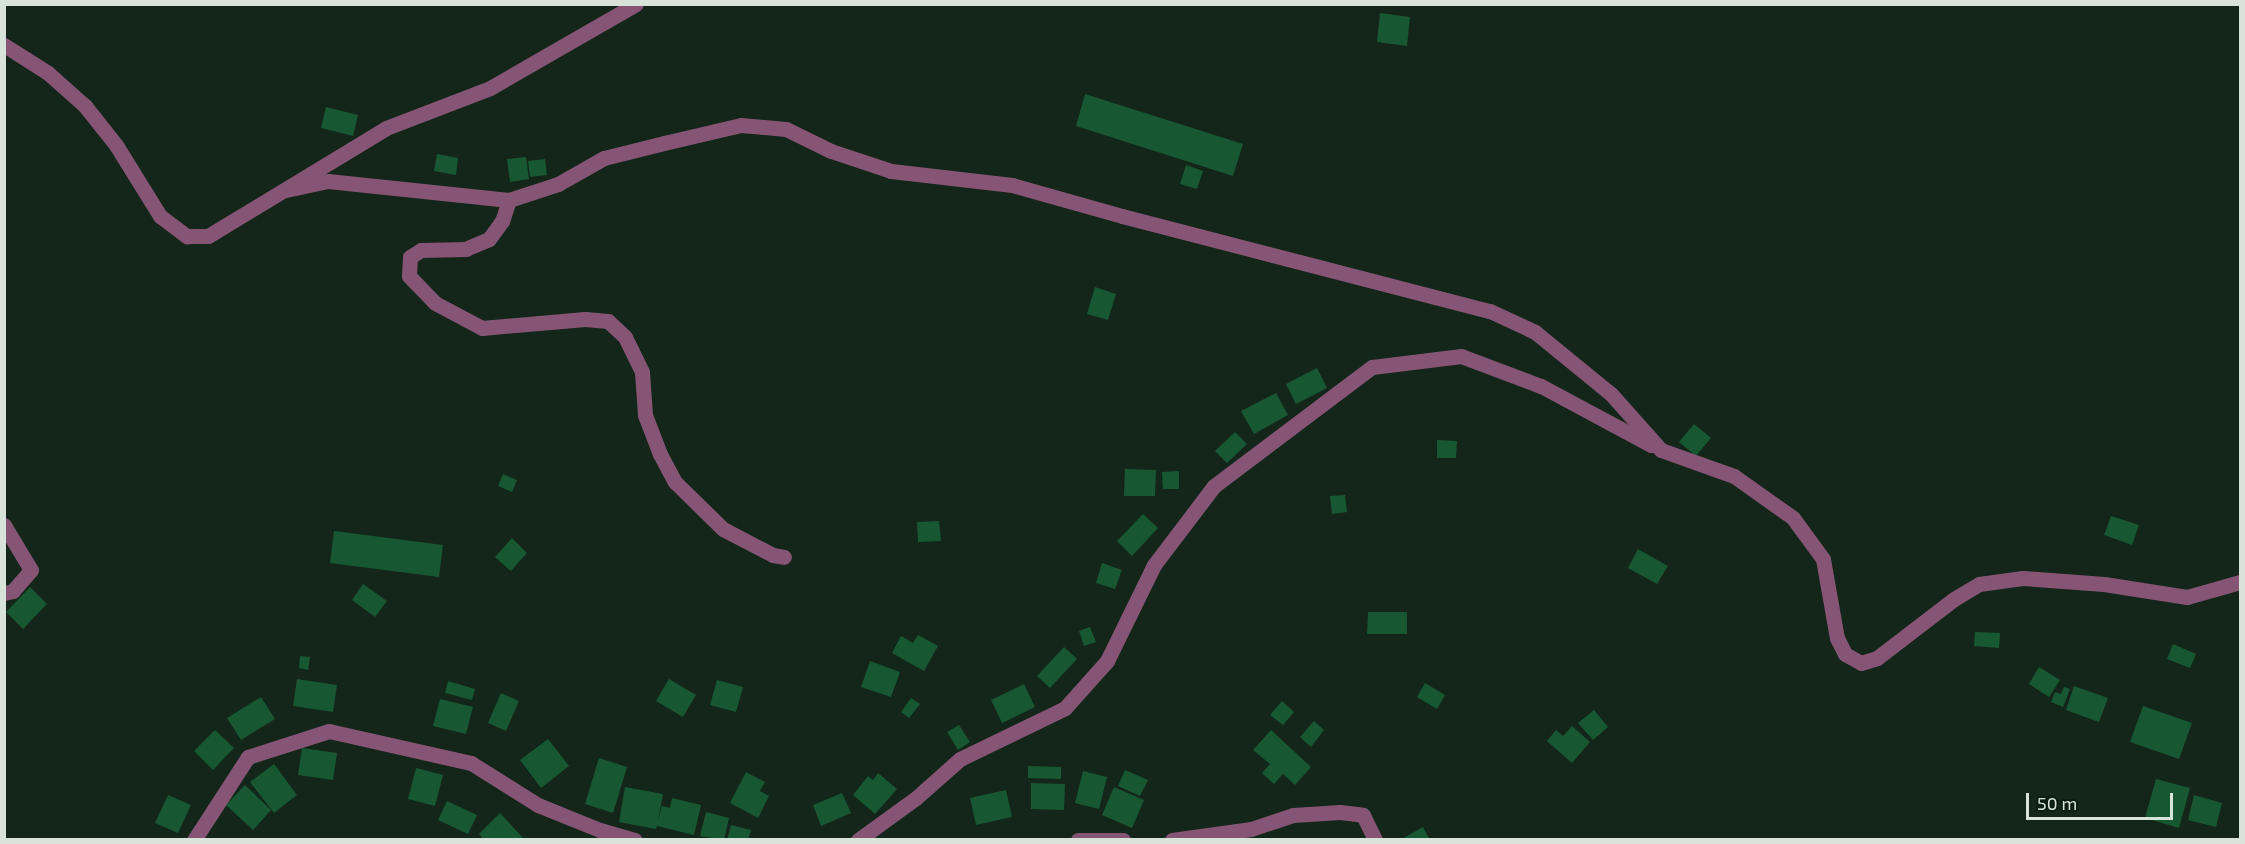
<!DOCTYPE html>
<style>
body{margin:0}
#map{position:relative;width:2245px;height:844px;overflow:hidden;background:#132619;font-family:"Exo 2",sans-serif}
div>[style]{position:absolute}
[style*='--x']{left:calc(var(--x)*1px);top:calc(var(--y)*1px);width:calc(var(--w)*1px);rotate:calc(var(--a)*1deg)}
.building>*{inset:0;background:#175832}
.minor>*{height:15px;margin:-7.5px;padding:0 7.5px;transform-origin:7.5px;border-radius:7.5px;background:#865575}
span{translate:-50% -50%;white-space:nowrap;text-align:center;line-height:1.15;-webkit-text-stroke:5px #0a1d10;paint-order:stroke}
.frame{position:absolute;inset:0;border:6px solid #d8e4da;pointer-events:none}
.scale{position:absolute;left:2026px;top:793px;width:147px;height:27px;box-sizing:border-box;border:3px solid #d8e4da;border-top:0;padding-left:8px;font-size:18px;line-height:21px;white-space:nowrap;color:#d8e4da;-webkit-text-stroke:4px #0a1d10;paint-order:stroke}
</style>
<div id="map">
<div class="building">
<i style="clip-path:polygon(1380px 13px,1410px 17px,1407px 46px,1377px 42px)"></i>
<i style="clip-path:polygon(1085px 94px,1243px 144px,1233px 176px,1076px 126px)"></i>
<i style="clip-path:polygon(326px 107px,358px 115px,353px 136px,321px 128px)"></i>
<i style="clip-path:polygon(437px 154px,458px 158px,456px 175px,434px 171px)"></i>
<i style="clip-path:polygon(526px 157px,529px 179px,510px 182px,507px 159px)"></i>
<i style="clip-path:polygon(545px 159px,547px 175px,530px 177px,528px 161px)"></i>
<i style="clip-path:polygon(1186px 165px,1203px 171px,1197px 189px,1180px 184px)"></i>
<i style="clip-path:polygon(1095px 287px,1116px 294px,1108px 320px,1087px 314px)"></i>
<i style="clip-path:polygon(1317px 368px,1327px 388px,1296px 404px,1286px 384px)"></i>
<i style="clip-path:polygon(1276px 393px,1288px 415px,1254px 434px,1241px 411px)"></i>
<i style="clip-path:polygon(1694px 424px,1711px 438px,1696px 456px,1679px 442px)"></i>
<i style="clip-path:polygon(1235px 432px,1247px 444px,1227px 463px,1215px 451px)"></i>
<i style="clip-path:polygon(1437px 440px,1457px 441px,1456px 458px,1437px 458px)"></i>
<i style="clip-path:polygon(1125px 469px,1156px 470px,1155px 496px,1124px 496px)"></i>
<i style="clip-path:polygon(1179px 471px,1179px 489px,1163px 489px,1162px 472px)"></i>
<i style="clip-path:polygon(503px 474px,517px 480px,512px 492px,498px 486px)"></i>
<i style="clip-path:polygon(1345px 495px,1347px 512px,1332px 514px,1330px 496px)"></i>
<i style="clip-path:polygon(1143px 514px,1158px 528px,1132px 556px,1117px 541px)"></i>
<i style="clip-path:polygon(2111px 516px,2139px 525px,2132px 545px,2104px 535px)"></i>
<i style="clip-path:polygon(939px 521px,941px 541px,918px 542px,917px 522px)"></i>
<i style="clip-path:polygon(334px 531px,443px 545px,439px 577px,330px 563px)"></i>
<i style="clip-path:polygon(512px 538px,527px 553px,511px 571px,495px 557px)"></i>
<i style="clip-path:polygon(1638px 549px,1668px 566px,1657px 584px,1628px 568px)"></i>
<i style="clip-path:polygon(1102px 563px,1122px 570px,1115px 589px,1096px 583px)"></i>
<i style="clip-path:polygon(363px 584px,387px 601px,375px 617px,352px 600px)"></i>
<i style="clip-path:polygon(30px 587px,47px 604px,23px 629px,6px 612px)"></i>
<i style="clip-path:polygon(1368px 612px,1407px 612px,1407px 634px,1367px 634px)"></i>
<i style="clip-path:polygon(1090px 627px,1096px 642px,1084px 646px,1079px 631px)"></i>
<i style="clip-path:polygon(1975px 632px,2000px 633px,1999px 648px,1974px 646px)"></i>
<i style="clip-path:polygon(918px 635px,938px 646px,924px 671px,892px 653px,901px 636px,913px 643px)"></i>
<i style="clip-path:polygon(2173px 644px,2196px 654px,2190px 668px,2167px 659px)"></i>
<i style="clip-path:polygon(1064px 647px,1077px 659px,1050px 688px,1037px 676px)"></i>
<i style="clip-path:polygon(300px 656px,310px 657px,308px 670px,299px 668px)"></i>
<i style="clip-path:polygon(870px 661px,900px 672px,891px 697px,861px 687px)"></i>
<i style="clip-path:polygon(2039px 667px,2060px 680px,2049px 697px,2029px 684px)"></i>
<i style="clip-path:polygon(297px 679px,337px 685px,333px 712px,293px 706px)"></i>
<i style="clip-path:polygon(669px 679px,696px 695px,683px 717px,656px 701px)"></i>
<i style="clip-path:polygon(717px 680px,743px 687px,736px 712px,710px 705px)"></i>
<i style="clip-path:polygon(448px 681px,475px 689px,472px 700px,445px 693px)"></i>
<i style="clip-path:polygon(1425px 683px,1445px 695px,1437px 709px,1417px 697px)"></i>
<i style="clip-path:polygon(1024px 684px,1035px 707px,1002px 723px,991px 700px)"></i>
<i style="clip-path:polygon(2074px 686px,2108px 698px,2099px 722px,2066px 710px)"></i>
<i style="clip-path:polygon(2064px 687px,2070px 689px,2063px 707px,2051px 702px,2055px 692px,2061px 694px)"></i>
<i style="clip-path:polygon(501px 693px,519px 701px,506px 731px,488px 723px)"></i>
<i style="clip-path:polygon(261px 697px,275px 719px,241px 740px,227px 718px)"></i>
<i style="clip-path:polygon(911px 698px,920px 704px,909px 718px,901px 712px)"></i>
<i style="clip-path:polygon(440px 699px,473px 707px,466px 734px,433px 726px)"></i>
<i style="clip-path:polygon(1282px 701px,1294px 712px,1283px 725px,1270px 715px)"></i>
<i style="clip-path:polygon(2143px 706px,2192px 723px,2179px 759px,2130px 742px)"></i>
<i style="clip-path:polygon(1594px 710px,1608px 727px,1593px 740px,1578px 723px)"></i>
<i style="clip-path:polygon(1314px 721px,1324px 730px,1311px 747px,1300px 737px)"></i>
<i style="clip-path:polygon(959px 725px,970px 742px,958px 750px,947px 732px)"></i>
<i style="clip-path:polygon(1572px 726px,1590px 742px,1572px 763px,1547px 741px,1556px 730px,1563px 736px)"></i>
<i style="clip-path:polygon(215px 730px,234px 748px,213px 770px,194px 751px)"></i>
<i style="clip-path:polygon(1271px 730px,1311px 767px,1295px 785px,1283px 774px,1274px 784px,1262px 773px,1270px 764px,1253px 750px)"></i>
<i style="clip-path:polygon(548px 739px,569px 766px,541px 788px,520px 760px)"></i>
<i style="clip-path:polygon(302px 748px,337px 753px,333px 780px,298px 775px)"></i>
<i style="clip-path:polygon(599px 758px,627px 767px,613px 813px,585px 804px)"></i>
<i style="clip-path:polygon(274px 764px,297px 795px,274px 813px,250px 782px)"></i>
<i style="clip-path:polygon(1028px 766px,1061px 767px,1061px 779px,1028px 778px)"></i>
<i style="clip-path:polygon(416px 768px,443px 775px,435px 806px,408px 799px)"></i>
<i style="clip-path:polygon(1125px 770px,1148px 780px,1140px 796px,1118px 786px)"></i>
<i style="clip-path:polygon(1083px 771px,1107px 777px,1099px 809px,1075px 803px)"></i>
<i style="clip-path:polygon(746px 772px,765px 782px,760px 791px,769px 796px,758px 818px,730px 803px)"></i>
<i style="clip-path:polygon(878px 773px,897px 789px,875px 814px,853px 795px,868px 776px,873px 780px)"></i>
<i style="clip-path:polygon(2156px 779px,2190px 788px,2179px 828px,2145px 818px)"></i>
<i style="clip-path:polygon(1031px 783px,1065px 784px,1064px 810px,1031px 809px)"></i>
<i style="clip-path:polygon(245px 785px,271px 810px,253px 830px,226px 805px)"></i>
<i style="clip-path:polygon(625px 787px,663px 794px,658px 820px,662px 806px,670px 808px,672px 798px,701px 805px,694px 835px,657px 826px,656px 829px,619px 822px)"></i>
<i style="clip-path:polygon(1114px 787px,1144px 800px,1132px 828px,1102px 815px)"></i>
<i style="clip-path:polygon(1006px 790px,1012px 817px,976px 825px,970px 798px)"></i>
<i style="clip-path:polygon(842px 793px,851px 813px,821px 826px,813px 805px)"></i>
<i style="clip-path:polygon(168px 795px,191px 805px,178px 833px,155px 823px)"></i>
<i style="clip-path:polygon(2194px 795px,2222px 803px,2216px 827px,2188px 820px)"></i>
<i style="clip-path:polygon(447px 801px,477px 815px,468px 834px,438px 820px)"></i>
<i style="clip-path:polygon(706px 812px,729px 818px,724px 840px,700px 836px)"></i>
<i style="clip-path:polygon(500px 813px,525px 840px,484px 840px,479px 834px)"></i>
<i style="clip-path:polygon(731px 825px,751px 830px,748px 840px,727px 840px)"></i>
<i style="clip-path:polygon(1423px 827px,1430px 840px,1400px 840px)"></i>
</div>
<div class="minor">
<i style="--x:4;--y:45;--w:52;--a:32.5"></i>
<i style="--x:48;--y:73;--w:50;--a:41.7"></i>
<i style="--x:85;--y:106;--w:50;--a:51.5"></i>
<i style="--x:116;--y:145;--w:84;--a:58.2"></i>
<i style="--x:160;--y:216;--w:34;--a:37"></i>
<i style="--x:187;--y:236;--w:21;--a:0"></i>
<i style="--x:208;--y:236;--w:208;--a:-31.2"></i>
<i style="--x:386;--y:128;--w:111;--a:-21"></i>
<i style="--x:490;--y:88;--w:168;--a:-29.9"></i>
<i style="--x:286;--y:190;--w:43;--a:-12.1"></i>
<i style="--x:328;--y:181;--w:182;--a:6"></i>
<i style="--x:509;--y:200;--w:52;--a:-18.1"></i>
<i style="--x:558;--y:184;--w:53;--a:-29.5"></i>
<i style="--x:604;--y:158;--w:62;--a:-14"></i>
<i style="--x:664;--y:143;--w:79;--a:-13.2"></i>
<i style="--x:741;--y:125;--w:45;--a:5.1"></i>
<i style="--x:786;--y:129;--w:50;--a:26.1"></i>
<i style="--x:831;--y:151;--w:63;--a:18.4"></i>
<i style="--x:891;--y:171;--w:122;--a:6.6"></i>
<i style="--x:1012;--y:185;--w:114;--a:15.7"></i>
<i style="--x:1122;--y:216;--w:380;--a:14.5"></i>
<i style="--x:1490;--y:311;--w:50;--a:25"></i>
<i style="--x:1535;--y:332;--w:98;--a:39.2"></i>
<i style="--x:1611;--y:394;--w:75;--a:48.2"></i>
<i style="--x:1661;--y:450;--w:77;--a:19.6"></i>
<i style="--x:1734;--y:476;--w:72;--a:35.4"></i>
<i style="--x:1793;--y:518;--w:51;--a:53.8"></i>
<i style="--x:1823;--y:559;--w:80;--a:80"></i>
<i style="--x:1837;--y:638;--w:18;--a:63"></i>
<i style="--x:1845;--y:654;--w:18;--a:29"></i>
<i style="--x:1861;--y:663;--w:17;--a:-17"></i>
<i style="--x:1877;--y:658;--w:97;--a:-37.5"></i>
<i style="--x:1954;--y:599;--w:29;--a:-31"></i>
<i style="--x:1979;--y:584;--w:44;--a:-7.8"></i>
<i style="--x:2023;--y:578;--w:81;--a:4.2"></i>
<i style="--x:2104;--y:584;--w:84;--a:8.9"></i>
<i style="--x:2187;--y:597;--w:55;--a:-15.8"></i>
<i style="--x:509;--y:200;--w:22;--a:108"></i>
<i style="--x:502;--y:221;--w:22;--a:126"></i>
<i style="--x:489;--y:239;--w:25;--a:157"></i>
<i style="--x:466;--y:249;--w:45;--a:178.7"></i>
<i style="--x:421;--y:250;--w:13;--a:148"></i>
<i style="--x:410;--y:257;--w:19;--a:93"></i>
<i style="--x:409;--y:276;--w:37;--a:46"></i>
<i style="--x:435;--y:303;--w:53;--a:28"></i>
<i style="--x:482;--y:328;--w:103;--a:-5"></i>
<i style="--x:585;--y:319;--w:23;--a:5"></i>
<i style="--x:608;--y:321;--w:23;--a:43"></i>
<i style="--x:625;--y:337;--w:39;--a:64"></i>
<i style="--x:642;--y:372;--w:43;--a:86"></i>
<i style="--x:645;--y:415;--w:42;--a:69"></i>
<i style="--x:660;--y:454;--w:32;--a:62"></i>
<i style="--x:675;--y:482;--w:67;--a:44.4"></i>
<i style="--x:723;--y:529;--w:56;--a:27.5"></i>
<i style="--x:773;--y:555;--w:11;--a:10"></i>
<i style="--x:4;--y:525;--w:52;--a:59"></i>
<i style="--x:31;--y:570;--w:28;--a:131"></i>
<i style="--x:13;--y:591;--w:9;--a:167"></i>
<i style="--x:194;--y:840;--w:99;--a:-57"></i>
<i style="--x:248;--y:757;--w:85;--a:-17.8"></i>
<i style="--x:329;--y:731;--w:146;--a:12.7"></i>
<i style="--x:471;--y:763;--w:79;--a:32.1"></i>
<i style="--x:538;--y:805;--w:67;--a:22"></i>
<i style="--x:600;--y:830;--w:36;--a:16"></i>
<i style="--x:858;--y:840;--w:72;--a:-35.9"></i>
<i style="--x:916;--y:798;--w:59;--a:-41.6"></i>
<i style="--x:960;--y:759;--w:117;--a:-25.9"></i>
<i style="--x:1065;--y:708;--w:63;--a:-48.2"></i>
<i style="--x:1107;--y:661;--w:107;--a:-63.9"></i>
<i style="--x:1154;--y:565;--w:99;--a:-52.8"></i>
<i style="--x:1214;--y:486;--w:198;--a:-37"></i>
<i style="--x:1372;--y:367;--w:90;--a:-7"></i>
<i style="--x:1461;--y:356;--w:85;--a:20.6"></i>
<i style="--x:1541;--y:386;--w:125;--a:28.2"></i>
<i style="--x:1078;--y:840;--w:45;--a:0"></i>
<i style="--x:1172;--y:840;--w:80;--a:-7.9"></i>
<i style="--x:1251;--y:829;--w:44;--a:-18.4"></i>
<i style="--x:1293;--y:815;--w:47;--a:-3.7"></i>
<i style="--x:1340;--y:812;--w:23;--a:7"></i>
<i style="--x:1363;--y:815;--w:28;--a:64"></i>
</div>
<div class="frame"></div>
<div class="scale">50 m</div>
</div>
